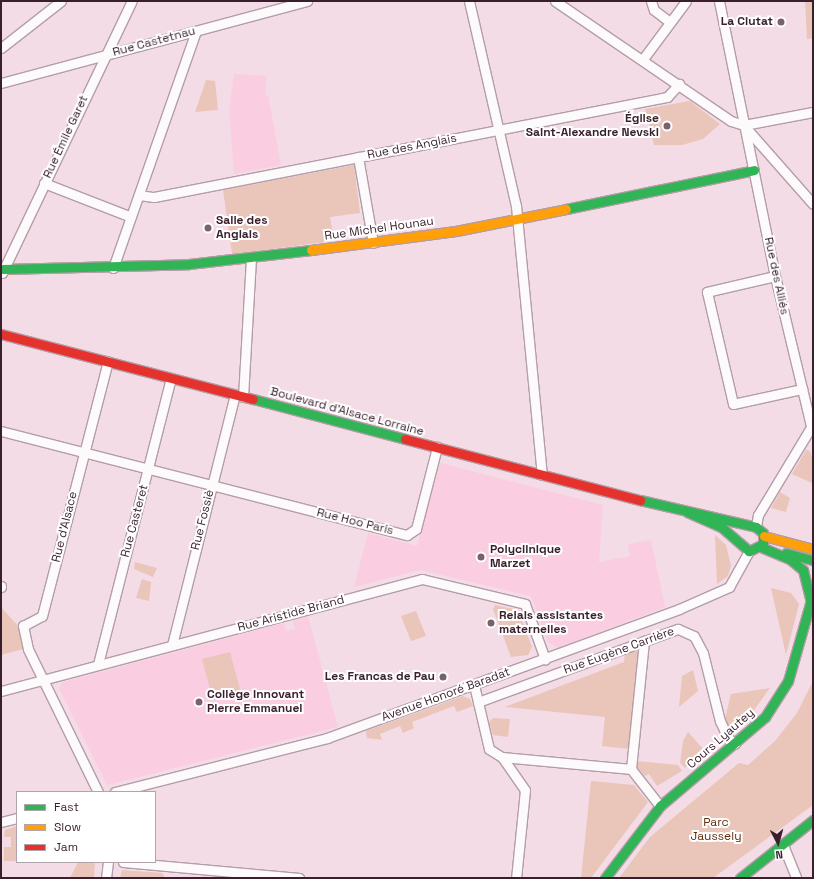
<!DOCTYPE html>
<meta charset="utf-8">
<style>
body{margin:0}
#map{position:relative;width:814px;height:879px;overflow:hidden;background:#f3dce6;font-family:"Space Grotesk",sans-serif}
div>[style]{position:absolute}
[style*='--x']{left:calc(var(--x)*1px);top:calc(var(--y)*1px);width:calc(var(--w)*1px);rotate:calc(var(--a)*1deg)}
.built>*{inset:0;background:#facde1}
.green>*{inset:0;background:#eac5ba}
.roads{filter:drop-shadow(1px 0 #b39da8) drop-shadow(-1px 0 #b39da8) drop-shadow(0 1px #b39da8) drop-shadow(0 -1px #b39da8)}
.street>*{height:9px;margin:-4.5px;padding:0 4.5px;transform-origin:4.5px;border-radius:4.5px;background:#fdfafb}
.fast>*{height:9px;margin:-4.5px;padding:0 4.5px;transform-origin:4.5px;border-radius:4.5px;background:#30b455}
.slow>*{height:9px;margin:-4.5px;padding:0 4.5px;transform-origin:4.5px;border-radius:4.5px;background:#ff9f0a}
.jam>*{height:9px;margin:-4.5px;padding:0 4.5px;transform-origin:4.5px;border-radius:4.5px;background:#e5322d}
.dots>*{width:11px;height:11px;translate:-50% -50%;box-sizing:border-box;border:2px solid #fff;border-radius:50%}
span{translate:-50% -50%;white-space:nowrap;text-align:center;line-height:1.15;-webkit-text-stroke:4px #fff;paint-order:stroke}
.poi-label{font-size:12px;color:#391f2b;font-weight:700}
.right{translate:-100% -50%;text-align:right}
.left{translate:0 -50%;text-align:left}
.street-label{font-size:12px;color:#391f2b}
.park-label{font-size:12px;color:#5e2c09}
.frame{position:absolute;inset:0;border:2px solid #391f2b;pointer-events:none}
.legend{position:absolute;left:16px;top:791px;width:140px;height:72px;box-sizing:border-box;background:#fff;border:1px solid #b0a5aa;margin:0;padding:5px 7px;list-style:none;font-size:12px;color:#391f2b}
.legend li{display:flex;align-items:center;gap:8px;height:20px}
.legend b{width:20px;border:1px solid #b0a5aa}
.north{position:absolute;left:758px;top:823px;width:40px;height:40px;-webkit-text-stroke:3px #fff;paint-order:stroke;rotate:174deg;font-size:11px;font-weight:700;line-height:16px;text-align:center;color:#391f2b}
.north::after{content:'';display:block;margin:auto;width:14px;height:18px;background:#391f2b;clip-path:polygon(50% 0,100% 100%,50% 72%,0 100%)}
</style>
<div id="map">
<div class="built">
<i style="clip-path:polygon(234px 74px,267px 76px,265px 95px,268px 95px,281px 165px,234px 174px,229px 110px)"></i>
<i style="clip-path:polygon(440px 463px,603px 505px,599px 562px,630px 556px,628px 544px,651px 540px,665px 607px,558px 648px,548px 642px,531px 596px,420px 570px,354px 587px,368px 533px,417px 546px)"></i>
<i style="clip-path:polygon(308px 616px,338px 727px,107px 785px,59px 688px,63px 682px,284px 623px,286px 631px,295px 629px,293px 620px)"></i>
</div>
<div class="green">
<i style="clip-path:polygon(805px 1px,813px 1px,813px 38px,807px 39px)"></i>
<i style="clip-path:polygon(206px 80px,215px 81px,218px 110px,195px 112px)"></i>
<i style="clip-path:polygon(690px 101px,720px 124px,703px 139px,682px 145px,654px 145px,645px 109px)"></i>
<i style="clip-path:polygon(354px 165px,360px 213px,330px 217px,334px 241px,232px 254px,223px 190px)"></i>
<i style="clip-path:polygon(806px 450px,810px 451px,813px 461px,812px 483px,792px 474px)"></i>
<i style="clip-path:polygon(780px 492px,790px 498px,786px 512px,771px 508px)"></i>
<i style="clip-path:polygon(715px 535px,726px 545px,731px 566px,728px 576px,717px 584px)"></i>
<i style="clip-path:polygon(135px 562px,157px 568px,153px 577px,134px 569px)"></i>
<i style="clip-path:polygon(142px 579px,151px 582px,149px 601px,136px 598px)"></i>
<i style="clip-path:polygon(771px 588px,791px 593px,799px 604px,786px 655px)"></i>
<i style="clip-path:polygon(495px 605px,518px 610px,532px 647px,528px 655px,511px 657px,493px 609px)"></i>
<i style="clip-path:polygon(1px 607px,19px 627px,23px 649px,1px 655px)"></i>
<i style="clip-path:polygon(416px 611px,426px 636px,411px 641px,401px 616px)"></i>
<i style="clip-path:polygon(636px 649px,639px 655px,630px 749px,602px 746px,605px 717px,505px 707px,624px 662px,625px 651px)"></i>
<i style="clip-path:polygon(230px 652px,241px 693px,213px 700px,202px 659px)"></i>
<i style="clip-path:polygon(693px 670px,698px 691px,679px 707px,682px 676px)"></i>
<i style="clip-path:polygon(813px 681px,813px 805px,713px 878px,619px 878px,650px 837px,739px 763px,748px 765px,775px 741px,797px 713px)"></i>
<i style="clip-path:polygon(770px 688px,754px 710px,729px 731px,724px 723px,731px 694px)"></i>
<i style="clip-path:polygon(463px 696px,470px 699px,473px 706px,457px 712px,454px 706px,412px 722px,414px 728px,403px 733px,400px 726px,380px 734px,382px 740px,367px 738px,366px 731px)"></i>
<i style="clip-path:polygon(493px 718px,510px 719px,508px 737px,493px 735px,489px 722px)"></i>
<i style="clip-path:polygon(688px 732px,705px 751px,685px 768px,680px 763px,683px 741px)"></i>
<i style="clip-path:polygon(636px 761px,678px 765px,682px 771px,657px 786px,649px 774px,645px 776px,634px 764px)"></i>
<i style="clip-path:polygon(591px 781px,634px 785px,648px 802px,591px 878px,581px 878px)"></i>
<i style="clip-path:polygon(17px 826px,17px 861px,4px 861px,4px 847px,11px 847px,11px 837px,4px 837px,5px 830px)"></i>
<i style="clip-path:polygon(78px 862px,95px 862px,94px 878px,70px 878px)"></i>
<i style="clip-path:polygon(122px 870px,162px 873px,165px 878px,120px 878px)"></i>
</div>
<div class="roads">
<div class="street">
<i style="--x:469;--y:1;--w:210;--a:77.1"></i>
<i style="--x:516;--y:206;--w:270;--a:84.5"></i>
<i style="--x:555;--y:1;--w:213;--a:34.3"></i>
<i style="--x:731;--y:121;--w:14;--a:17"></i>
<i style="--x:651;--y:1;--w:9;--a:72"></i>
<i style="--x:654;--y:10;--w:20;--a:37"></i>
<i style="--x:719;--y:1;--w:281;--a:78.5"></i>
<i style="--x:775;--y:276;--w:154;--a:76.5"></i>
<i style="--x:1;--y:48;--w:76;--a:-38.1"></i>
<i style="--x:643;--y:59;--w:72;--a:-53.4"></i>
<i style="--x:1;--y:83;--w:317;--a:-15"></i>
<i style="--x:744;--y:125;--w:70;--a:-10.7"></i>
<i style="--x:746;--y:128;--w:101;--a:48.6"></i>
<i style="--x:358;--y:157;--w:87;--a:80.1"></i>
<i style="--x:44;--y:183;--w:93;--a:21.3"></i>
<i style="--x:139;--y:195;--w:15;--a:8"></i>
<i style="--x:154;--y:197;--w:523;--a:-11.03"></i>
<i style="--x:667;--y:97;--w:18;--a:-47"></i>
<i style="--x:113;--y:268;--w:251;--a:-70.7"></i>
<i style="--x:2;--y:273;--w:301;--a:-64.5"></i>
<i style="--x:775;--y:276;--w:70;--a:166.8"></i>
<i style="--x:707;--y:292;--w:115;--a:76.9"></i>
<i style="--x:733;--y:404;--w:71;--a:-12.3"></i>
<i style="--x:243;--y:397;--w:139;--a:-86.7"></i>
<i style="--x:1;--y:431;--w:419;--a:14.4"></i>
<i style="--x:407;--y:535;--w:11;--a:-34"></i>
<i style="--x:416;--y:529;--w:85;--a:-75.6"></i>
<i style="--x:756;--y:527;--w:12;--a:-81"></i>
<i style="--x:758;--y:515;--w:106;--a:-58.9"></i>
<i style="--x:1;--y:586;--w:1;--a:90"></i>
<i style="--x:172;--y:645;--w:258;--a:-75.9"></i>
<i style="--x:98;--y:664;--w:295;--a:-75.7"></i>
<i style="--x:474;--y:685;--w:66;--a:76.8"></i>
<i style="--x:489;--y:749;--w:15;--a:32"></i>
<i style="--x:502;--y:757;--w:40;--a:55.1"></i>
<i style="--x:525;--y:790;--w:88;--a:95.8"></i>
<i style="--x:1;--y:691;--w:436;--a:-14.9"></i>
<i style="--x:422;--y:579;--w:106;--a:13.6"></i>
<i style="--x:525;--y:604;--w:59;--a:70"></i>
<i style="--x:478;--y:702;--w:213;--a:-20.1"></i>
<i style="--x:678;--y:629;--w:17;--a:24"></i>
<i style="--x:694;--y:636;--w:19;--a:62"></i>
<i style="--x:703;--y:653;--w:70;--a:76"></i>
<i style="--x:720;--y:721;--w:19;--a:65"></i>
<i style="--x:728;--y:738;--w:9;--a:41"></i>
<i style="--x:502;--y:757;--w:130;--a:5.3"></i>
<i style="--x:631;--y:769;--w:47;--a:51.9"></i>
<i style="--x:631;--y:769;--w:129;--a:-84.2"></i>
<i style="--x:98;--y:792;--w:159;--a:-116.1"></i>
<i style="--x:28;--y:649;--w:24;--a:-102"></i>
<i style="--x:23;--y:626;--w:21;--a:-28"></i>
<i style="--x:42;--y:616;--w:263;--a:-75.5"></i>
<i style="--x:115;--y:792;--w:219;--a:-14.3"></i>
<i style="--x:327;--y:738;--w:375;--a:-20.1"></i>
<i style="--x:679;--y:609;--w:55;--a:-23.7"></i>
<i style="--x:729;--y:587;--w:41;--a:-60.9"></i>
<i style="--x:1;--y:822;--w:16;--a:-14"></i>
<i style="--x:783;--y:845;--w:35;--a:68"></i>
<i style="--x:123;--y:862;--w:177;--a:5.2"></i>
<i style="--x:106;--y:878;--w:16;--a:-83"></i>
</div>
<div class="fast">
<i style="--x:566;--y:209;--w:192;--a:-11.7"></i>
<i style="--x:3;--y:269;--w:186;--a:-1.5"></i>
<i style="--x:189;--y:264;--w:123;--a:-6.5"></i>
<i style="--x:253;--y:399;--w:157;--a:14.7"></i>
<i style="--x:640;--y:500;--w:119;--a:13.1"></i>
<i style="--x:756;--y:527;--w:9;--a:41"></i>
<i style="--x:763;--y:533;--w:11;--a:90"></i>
<i style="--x:763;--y:544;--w:16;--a:153"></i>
<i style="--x:749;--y:551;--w:35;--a:-139"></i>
<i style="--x:723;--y:528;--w:39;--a:-156"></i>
<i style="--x:761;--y:547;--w:33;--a:23"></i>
<i style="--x:791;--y:560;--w:16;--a:40"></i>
<i style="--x:803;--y:570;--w:32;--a:76"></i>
<i style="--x:786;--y:553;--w:28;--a:15"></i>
<i style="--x:605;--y:878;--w:91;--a:-52.6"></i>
<i style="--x:660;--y:806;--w:138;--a:-40.3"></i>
<i style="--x:765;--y:717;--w:43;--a:-57.4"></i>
<i style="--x:788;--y:681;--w:91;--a:-74.1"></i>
<i style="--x:740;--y:878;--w:93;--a:-38.5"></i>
</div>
<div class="slow">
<i style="--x:311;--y:250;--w:146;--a:-7.5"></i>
<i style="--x:456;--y:231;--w:112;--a:-11.3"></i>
<i style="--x:764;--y:536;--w:51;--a:14.9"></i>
</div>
<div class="jam">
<i style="--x:1;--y:334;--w:260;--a:14.5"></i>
<i style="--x:405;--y:439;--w:243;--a:14.6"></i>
</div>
</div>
<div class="dots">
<i style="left:781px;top:22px;background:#7a616c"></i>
<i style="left:667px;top:126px;background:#7a616c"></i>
<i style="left:208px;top:228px;background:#7a616c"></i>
<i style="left:481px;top:557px;background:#7a616c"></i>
<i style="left:491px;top:623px;background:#7a616c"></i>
<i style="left:443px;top:677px;background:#7a616c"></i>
<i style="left:199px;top:702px;background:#7a616c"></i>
</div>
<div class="poi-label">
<span class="right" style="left:773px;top:22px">La Ciutat</span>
<span class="right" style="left:659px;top:126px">Église<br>Saint-Alexandre Nevski</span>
<span class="left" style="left:216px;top:228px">Salle des<br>Anglais</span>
<span class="left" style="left:490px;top:557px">Polyclinique<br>Marzet</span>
<span class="left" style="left:499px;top:623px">Relais assistantes<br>maternelles</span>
<span class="right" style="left:435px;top:677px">Les Francas de Pau</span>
<span class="left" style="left:207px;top:702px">Collège innovant<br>Pierre Emmanuel</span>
</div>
<div class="street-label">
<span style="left:154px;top:42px;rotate:-15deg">Rue Castetnau</span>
<span style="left:66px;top:137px;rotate:-65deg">Rue Émile Garet</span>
<span style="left:412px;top:147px;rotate:-11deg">Rue des Anglais</span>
<span style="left:379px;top:229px;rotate:-8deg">Rue Michel Hounau</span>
<span style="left:776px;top:276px;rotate:78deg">Rue des Alliés</span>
<span style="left:347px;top:412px;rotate:15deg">Boulevard d'Alsace Lorraine</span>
<span style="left:203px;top:520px;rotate:-76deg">Rue Fossiè</span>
<span style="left:135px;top:521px;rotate:-75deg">Rue Casteret</span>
<span style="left:355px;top:522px;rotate:14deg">Rue Hoo Paris</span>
<span style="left:65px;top:527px;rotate:-76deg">Rue d'Alsace</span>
<span style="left:291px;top:614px;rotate:-15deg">Rue Aristide Briand</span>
<span style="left:619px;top:651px;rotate:-20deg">Rue Eugène Carrière</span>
<span style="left:446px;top:695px;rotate:-20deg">Avenue Honoré Baradat</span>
<span style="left:721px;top:739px;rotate:-41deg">Cours Lyautey</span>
</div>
<div class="park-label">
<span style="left:716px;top:830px">Parc<br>Jaussely</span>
</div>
<div class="frame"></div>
<ul class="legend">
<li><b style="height:5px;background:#30b455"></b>Fast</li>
<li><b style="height:5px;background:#ff9f0a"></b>Slow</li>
<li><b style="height:5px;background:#e5322d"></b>Jam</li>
</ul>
<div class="north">N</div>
</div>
